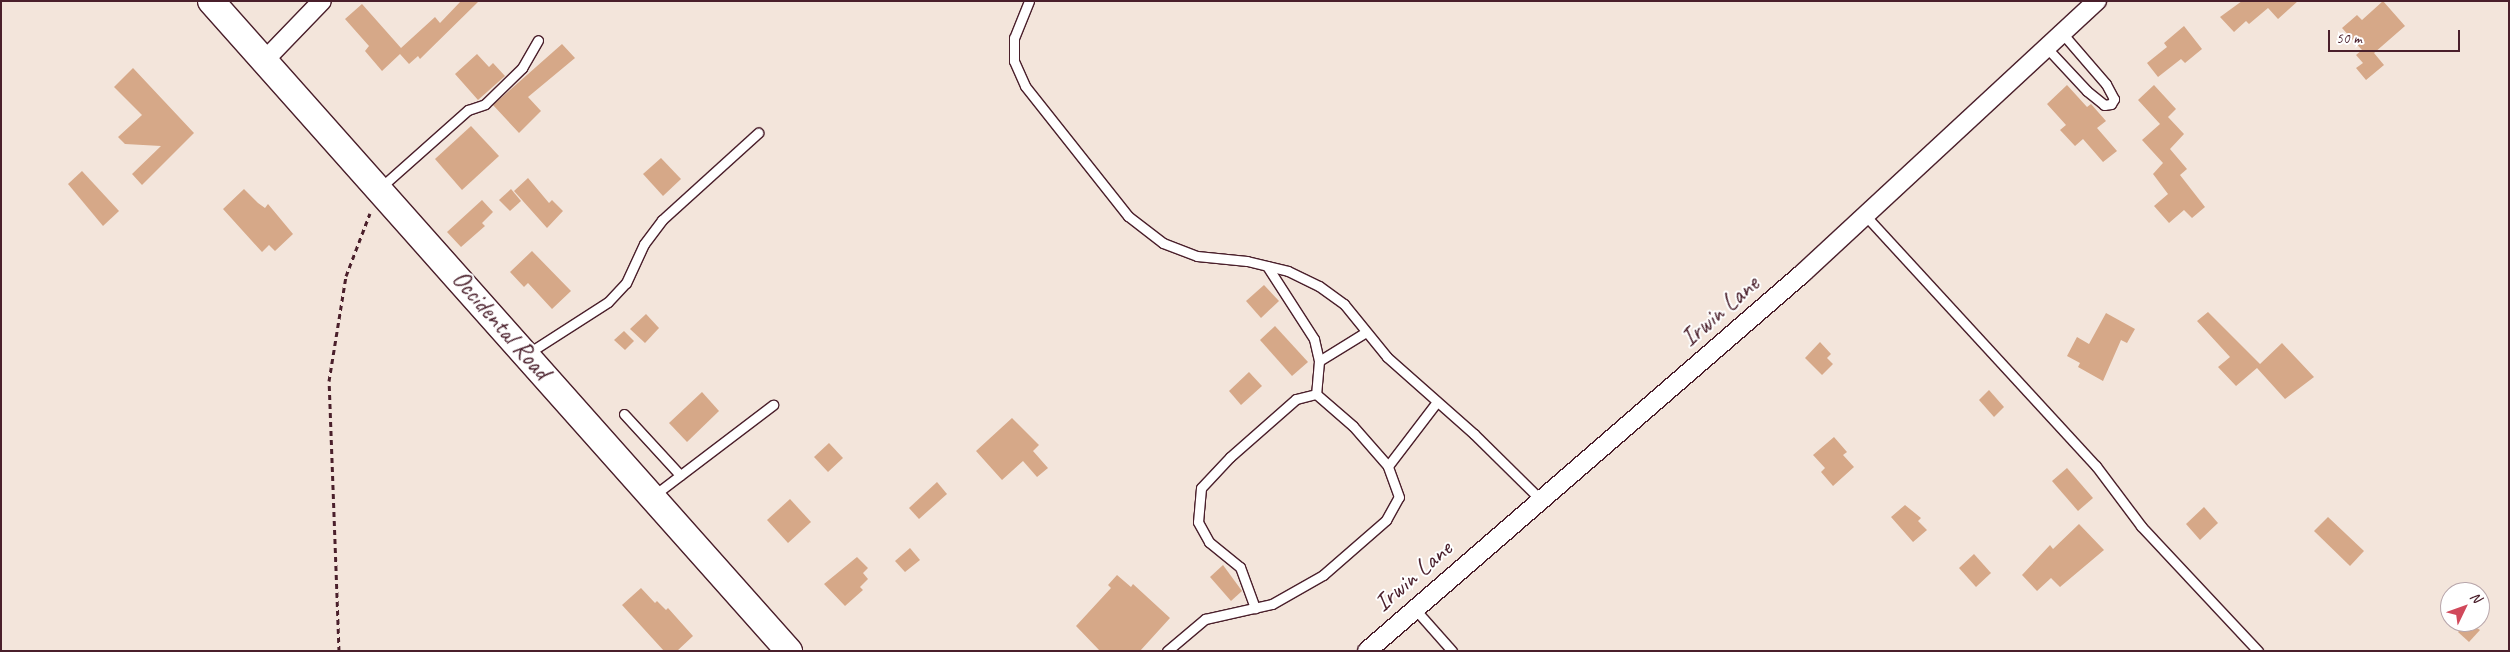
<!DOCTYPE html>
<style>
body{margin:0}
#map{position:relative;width:2510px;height:652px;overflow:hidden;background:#f3e5db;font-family:Caveat,sans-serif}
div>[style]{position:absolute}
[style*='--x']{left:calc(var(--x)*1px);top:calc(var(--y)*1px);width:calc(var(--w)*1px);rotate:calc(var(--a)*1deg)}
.building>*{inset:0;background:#d6a888}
.path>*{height:3px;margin-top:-1.5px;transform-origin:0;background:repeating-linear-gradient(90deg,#4a1f2b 0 5px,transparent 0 9px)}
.roads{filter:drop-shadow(1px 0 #4a1f2b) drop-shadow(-1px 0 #4a1f2b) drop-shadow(0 1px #4a1f2b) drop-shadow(0 -1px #4a1f2b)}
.lane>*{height:9px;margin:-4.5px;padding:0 4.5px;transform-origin:4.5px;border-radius:4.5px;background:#fff}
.street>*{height:18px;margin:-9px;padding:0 9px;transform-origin:9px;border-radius:9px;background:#fff}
.secondary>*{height:26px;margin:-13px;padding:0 13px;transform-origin:13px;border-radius:13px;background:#fff}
span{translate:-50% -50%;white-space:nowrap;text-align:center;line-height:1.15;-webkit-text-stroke:4px #fff;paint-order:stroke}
.street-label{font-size:25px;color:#4a1f2b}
.frame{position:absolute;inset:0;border:2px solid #4a1f2b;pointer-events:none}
.north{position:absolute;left:2440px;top:582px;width:50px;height:50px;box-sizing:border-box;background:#fff;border:1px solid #b7a5aa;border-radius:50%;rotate:48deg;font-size:14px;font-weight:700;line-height:20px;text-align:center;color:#4a1f2b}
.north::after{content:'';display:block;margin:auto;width:18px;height:22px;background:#d1495b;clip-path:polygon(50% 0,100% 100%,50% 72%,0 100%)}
.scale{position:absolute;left:2328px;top:30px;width:132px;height:22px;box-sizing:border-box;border:2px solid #4a1f2b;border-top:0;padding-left:6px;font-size:15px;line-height:18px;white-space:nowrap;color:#4a1f2b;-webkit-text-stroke:4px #fff;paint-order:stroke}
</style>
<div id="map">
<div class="building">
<i style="clip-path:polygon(461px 1px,479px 1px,420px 59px,418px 56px,409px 64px,400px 54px,382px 71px,365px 51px,369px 46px,345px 19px,362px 4px,401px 48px,435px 17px,440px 23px)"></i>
<i style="clip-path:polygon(2242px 1px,2298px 1px,2278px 19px,2268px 8px,2249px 24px,2246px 21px,2234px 32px,2220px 17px)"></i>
<i style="clip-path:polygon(2383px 1px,2405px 26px,2374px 53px,2384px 65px,2366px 80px,2356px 68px,2363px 63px,2356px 55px,2362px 50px,2342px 28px,2357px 15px,2362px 20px)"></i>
<i style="clip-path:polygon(2184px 26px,2202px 49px,2185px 63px,2181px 59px,2158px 77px,2147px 63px,2167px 47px,2164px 43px)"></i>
<i style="clip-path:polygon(562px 44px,575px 58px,528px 97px,541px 111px,519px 133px,493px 105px)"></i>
<i style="clip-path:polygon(477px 54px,489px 67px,493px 63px,505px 76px,478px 100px,455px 74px)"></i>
<i style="clip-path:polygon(133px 68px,194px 133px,142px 185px,132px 174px,161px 146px,125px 144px,118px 137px,142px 115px,114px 87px)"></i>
<i style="clip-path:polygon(2067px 85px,2087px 107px,2091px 104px,2106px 121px,2097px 128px,2117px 151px,2103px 162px,2083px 139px,2075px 146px,2060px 130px,2066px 125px,2047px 104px)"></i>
<i style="clip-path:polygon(2154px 85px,2176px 109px,2168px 117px,2184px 134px,2170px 149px,2187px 169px,2180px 175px,2205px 207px,2192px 218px,2184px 210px,2169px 223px,2154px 206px,2168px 194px,2153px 174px,2163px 163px,2142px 140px,2160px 124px,2138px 100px)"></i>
<i style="clip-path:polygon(471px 126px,499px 156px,462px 190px,435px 159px)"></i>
<i style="clip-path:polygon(661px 158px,681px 179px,663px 196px,643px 174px)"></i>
<i style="clip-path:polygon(82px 171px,119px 211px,103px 226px,68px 184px)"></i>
<i style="clip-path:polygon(528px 178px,549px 203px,552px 200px,563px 211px,547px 228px,514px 191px)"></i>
<i style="clip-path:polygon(244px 189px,258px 203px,265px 208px,268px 204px,293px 234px,275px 251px,269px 245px,262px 252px,223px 209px)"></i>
<i style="clip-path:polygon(511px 189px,521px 201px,510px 211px,499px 200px)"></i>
<i style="clip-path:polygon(482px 200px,493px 212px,482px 223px,485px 226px,461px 247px,447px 232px)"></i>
<i style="clip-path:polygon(532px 251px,571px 291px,552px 309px,528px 283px,524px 287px,510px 272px)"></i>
<i style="clip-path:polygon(1264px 285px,1279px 301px,1261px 318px,1246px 301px)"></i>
<i style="clip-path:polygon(2208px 312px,2260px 364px,2282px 343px,2314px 377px,2285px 399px,2257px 368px,2236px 386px,2218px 367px,2230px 357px,2197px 321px)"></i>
<i style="clip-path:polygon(2106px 313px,2135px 329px,2127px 343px,2121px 340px,2103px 381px,2078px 367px,2080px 363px,2067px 356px,2077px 337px,2089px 344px)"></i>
<i style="clip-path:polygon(646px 314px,659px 328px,645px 343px,630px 329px)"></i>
<i style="clip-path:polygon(1275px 326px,1308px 362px,1292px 376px,1260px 340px)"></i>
<i style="clip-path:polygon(624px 331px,634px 341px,625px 350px,614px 340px)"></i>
<i style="clip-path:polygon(1820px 342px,1831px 354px,1827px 358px,1833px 364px,1822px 375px,1805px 358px)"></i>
<i style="clip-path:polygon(1249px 372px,1262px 386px,1241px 405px,1229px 391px)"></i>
<i style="clip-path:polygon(1989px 390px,2004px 407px,1994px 417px,1979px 400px)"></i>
<i style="clip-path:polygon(702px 392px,719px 411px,687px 442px,669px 423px)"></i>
<i style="clip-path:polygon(1012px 418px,1039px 445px,1033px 451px,1048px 468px,1037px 477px,1023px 461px,1002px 480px,976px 451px)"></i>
<i style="clip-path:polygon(1834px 437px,1847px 452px,1843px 455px,1854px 467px,1833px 486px,1821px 472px,1825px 468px,1813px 455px)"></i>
<i style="clip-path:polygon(829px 443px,843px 458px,828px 472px,814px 457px)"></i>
<i style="clip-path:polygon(2067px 468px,2093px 498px,2078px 511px,2052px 481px)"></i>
<i style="clip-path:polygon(937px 482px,947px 494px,919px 519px,909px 508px)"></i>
<i style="clip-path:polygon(790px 499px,811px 522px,788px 543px,767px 520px)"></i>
<i style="clip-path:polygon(1905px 505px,1921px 518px,1918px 521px,1927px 530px,1913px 542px,1891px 517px)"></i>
<i style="clip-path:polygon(2204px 507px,2218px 523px,2200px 540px,2186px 524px)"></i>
<i style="clip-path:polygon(2328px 517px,2364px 551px,2350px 566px,2314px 531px)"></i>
<i style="clip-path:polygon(2079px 524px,2104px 550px,2060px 587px,2051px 578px,2037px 591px,2022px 575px,2050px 545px,2053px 549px)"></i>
<i style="clip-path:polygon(910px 548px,920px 560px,905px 572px,895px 561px)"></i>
<i style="clip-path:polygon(1974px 554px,1991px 573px,1976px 587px,1959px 568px)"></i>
<i style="clip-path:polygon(857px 557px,868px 568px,863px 573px,868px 579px,860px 587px,863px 590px,845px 606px,824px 584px)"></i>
<i style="clip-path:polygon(1223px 565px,1242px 591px,1231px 601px,1210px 577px)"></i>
<i style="clip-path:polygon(1117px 575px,1131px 587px,1133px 584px,1170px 618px,1140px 651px,1100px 651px,1076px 626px,1111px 588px,1108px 585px)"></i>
<i style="clip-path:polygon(641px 588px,655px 603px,657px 601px,666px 610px,668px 608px,693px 636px,677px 651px,664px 651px,622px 605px)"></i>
<i style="clip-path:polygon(2468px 622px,2480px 630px,2469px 642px,2458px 632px)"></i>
</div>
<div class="path">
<i style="--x:339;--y:651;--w:270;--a:-92.1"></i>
<i style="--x:329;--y:381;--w:106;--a:-80.8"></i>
<i style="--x:346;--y:276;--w:67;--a:-69.1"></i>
</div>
<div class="roads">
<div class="lane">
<i style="--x:1029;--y:1;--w:40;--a:112"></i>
<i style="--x:1014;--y:38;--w:23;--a:90"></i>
<i style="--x:1014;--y:61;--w:27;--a:66"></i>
<i style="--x:1025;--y:86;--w:166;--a:51.6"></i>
<i style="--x:1128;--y:216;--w:44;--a:37.6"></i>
<i style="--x:1163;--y:243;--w:36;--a:21"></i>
<i style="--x:1197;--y:256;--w:50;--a:5.7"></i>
<i style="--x:1247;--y:261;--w:42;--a:13.7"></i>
<i style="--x:1288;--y:271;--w:34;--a:26"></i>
<i style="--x:1319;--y:286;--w:31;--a:36"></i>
<i style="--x:1344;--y:304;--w:68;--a:50.9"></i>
<i style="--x:1387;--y:357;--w:116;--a:41.5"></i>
<i style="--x:1474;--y:434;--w:93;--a:44.6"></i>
<i style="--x:2046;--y:47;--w:60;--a:47"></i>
<i style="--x:2087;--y:91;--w:22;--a:39"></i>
<i style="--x:2104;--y:105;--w:7;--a:-8"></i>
<i style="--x:2111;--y:104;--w:6;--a:-59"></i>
<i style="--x:2114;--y:99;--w:17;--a:-118"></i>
<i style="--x:2106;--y:84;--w:67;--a:-130.8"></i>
<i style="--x:380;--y:188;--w:118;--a:-41.6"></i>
<i style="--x:468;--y:110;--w:18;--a:-19"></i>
<i style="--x:485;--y:104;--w:52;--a:-44.2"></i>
<i style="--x:522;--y:68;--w:32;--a:-60"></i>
<i style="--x:1865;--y:215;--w:341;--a:47.4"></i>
<i style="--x:2096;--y:466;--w:75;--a:53.1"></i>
<i style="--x:2141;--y:526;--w:171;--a:46.9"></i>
<i style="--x:1267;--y:266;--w:87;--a:57.2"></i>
<i style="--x:1314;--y:339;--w:23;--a:77"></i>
<i style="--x:1319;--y:361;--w:33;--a:95"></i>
<i style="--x:527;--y:354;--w:96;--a:-32.7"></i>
<i style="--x:608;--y:302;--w:26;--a:-47"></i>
<i style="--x:626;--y:283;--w:43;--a:-65.2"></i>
<i style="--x:644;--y:244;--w:30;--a:-53"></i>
<i style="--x:662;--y:220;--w:130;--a:-42.2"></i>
<i style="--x:1319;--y:361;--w:55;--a:-31.7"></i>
<i style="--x:624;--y:414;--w:83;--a:47.4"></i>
<i style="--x:1388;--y:466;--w:79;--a:-52.7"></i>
<i style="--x:653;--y:496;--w:151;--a:-37.2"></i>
<i style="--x:1414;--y:608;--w:57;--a:48.5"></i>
<i style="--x:1167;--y:651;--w:50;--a:-40.1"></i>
<i style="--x:1205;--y:619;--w:69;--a:-12.6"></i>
<i style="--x:1272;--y:604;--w:59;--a:-29.6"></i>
<i style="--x:1323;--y:575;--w:84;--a:-41.1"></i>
<i style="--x:1386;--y:520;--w:26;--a:-61"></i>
<i style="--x:1399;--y:497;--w:33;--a:-110"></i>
<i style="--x:1388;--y:466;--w:53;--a:-131.2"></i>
<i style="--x:1353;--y:426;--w:49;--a:-139.1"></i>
<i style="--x:1316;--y:394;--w:21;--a:166"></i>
<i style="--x:1296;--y:399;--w:88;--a:138.7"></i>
<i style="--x:1230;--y:457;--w:42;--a:133.1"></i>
<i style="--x:1201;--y:488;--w:34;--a:95"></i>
<i style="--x:1198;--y:522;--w:23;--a:61"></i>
<i style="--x:1209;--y:542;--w:40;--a:39"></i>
<i style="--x:1240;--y:567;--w:44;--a:69.9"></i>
</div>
<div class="street">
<i style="--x:264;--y:61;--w:83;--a:-46"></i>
<i style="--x:1367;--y:651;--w:577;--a:-40.92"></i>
<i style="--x:1803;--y:273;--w:401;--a:-42.8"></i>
</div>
<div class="secondary">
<i style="--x:211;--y:1;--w:870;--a:48.36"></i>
</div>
</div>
<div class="street-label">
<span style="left:1720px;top:311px;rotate:-41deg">Irwin Lane</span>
<span style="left:501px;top:325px;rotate:49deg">Occidental Road</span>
<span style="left:1413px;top:576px;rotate:-41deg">Irwin Lane</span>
</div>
<div class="frame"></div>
<div class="north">N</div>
<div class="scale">50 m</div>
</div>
